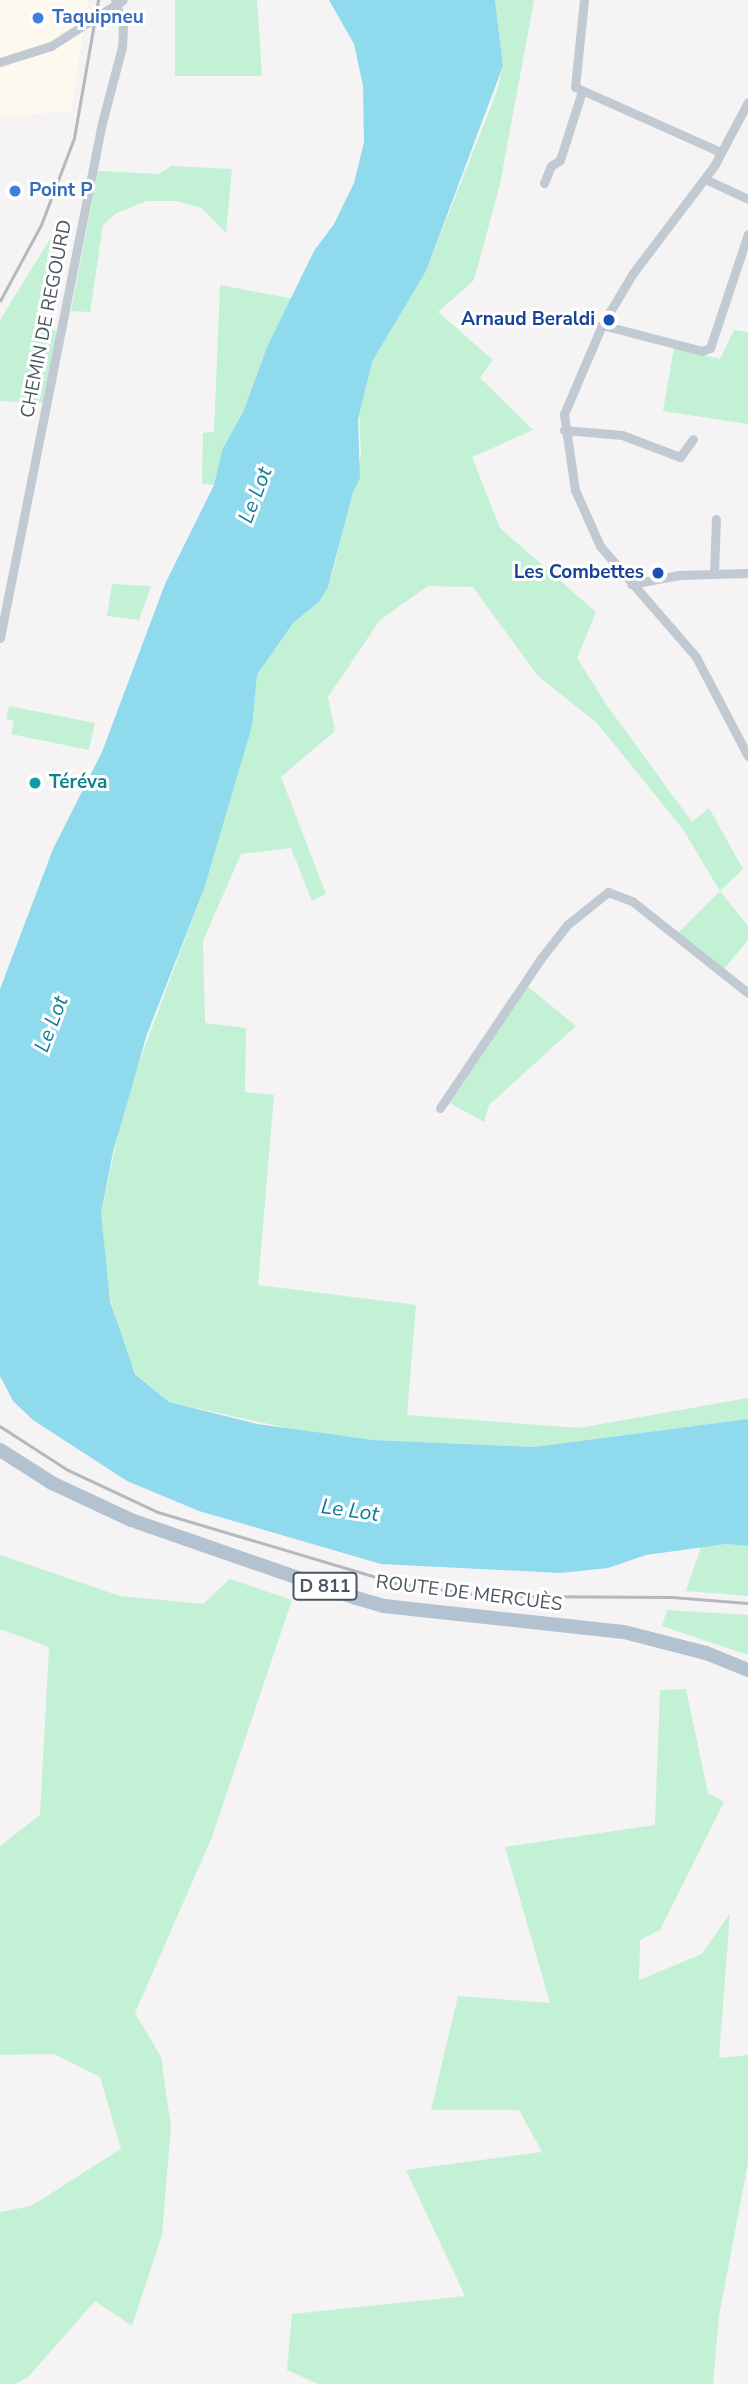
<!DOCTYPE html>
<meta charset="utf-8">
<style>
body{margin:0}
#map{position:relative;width:748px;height:2384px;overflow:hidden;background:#f5f3f3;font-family:"Nunito Sans",sans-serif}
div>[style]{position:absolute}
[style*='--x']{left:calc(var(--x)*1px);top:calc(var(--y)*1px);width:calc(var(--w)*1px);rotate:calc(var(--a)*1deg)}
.commercial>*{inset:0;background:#fdf9ef}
.green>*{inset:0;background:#c3f1d5}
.water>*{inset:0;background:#90daee}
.minor>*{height:9px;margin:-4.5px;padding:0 4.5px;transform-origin:4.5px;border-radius:4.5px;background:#c1cad2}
.primary>*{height:14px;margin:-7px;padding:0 7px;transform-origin:7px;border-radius:7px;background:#b3c2d1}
.rail>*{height:2.5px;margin:-1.25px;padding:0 1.25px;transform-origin:1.25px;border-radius:1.25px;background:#b5b8bd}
.dots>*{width:19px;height:19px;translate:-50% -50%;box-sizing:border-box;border:4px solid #fff;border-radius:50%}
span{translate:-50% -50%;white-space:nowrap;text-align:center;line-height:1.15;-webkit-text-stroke:6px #fff;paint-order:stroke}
.shield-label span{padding:2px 5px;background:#fff;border:2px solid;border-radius:5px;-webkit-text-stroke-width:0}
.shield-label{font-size:18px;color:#4a5661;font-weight:700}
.shop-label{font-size:19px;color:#366cbe;font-weight:700}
.left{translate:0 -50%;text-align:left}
.street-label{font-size:19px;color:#4a5661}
.transit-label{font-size:19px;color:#164399;font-weight:700}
.right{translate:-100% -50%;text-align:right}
.culture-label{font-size:19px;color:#0d838f;font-weight:700}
.water-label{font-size:21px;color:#0c7c9b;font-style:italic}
</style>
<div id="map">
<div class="commercial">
<i style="clip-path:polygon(0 0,88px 0,71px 111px,0 117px)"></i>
</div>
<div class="green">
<i style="clip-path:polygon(175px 0,257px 0,262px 76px,175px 76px)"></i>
<i style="clip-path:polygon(495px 0,534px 0,500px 184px,474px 280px,438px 312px,493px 360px,480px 378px,533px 430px,472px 457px,500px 528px,596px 612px,577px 658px,606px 704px,692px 822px,709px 808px,743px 869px,720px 891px,748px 926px,748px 940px,724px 969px,677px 934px,720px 891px,682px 828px,597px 723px,538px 676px,473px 587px,428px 586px,380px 620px,328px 697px,335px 731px,281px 777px,326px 894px,312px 901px,291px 848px,241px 854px,203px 941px,205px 1023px,246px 1028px,245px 1092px,274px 1095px,258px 1285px,416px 1305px,407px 1415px,579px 1428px,748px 1398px,748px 1419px,534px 1447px,373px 1440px,300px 1431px,169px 1402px,136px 1374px,125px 1350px,104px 1276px,101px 1213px,127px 1094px,204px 889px,257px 675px,293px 623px,318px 603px,332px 575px,361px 455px,359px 408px,372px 362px,426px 271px,497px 91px,503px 66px)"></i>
<i style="clip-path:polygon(171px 166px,232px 169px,226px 233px,202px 208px,176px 201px,146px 201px,115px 214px,103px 225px,90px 312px,71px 311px,98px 171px,159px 174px)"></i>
<i style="clip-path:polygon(55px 231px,35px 328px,57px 331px,43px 403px,0 401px,0 320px)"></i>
<i style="clip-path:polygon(220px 285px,294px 299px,267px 347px,244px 410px,222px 450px,214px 485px,202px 484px,203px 433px,214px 432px)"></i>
<i style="clip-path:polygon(734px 330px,748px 332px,748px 424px,663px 411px,674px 348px,720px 359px)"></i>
<i style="clip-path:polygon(112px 584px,151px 586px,139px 620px,107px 616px)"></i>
<i style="clip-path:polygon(9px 706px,95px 723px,89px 750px,11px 734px,14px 721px,6px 719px)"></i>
<i style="clip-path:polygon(527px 986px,576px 1026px,489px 1105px,484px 1122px,450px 1103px)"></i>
<i style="clip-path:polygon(726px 1544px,748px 1546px,748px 1596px,686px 1591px,701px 1547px)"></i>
<i style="clip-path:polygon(0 1555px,120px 1596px,203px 1604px,230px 1579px,292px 1600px,212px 1837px,135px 2013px,161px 2057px,171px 2127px,162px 2235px,132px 2326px,95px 2301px,29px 2376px,16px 2384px,0 2384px,0 2212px,31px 2206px,121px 2149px,100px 2077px,54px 2054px,0 2055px,0 1846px,40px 1815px,49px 1647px,0 1629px)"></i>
<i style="clip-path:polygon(667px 1610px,748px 1615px,748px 1655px,662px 1626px)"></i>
<i style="clip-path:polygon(686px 1689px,708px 1793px,724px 1802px,660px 1930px,640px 1940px,639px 1980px,702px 1954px,730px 1913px,719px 2058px,748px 2055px,748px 2163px,719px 2316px,713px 2384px,318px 2384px,287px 2370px,292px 2314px,465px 2296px,406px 2170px,542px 2152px,519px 2110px,431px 2110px,458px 1996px,550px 2003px,505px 1847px,655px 1825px,660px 1690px)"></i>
</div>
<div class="water">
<i style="clip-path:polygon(329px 0,495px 0,503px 66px,426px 271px,372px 362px,358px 419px,360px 478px,353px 492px,328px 587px,318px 603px,293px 623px,257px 675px,252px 726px,204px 889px,147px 1034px,113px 1152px,101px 1213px,110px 1301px,135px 1374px,169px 1402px,257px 1424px,373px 1440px,534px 1447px,748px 1419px,748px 1546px,726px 1544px,646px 1555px,608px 1568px,561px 1573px,381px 1564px,199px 1511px,127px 1481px,33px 1420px,13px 1401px,0 1376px,0 989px,53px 849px,102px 752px,165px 584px,214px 485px,222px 450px,244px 410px,267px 347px,314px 251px,334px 224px,354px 183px,364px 142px,363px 86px,354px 44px)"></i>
</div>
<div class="minor">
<i style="--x:584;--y:0;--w:87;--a:95.9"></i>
<i style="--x:575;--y:87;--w:159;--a:24.1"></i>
<i style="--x:0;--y:62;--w:53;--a:-17.4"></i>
<i style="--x:51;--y:46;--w:85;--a:-32.6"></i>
<i style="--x:748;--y:102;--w:72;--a:118"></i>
<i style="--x:714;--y:166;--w:134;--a:127.1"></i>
<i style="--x:633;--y:273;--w:61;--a:120.8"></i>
<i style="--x:602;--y:325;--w:97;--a:113.1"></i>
<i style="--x:564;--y:414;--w:77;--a:81.8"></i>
<i style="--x:575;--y:490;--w:61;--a:65.9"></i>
<i style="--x:600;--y:546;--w:147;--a:49.1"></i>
<i style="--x:696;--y:657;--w:112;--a:62.3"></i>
<i style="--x:705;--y:179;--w:47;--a:24.9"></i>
<i style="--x:544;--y:183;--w:18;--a:-68"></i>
<i style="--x:551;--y:166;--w:11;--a:-34"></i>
<i style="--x:560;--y:160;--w:72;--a:-72.3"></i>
<i style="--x:602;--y:325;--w:103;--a:14.6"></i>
<i style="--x:702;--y:351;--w:9;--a:-21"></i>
<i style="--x:710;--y:348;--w:120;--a:-71.6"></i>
<i style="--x:564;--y:430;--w:58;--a:4.9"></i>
<i style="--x:622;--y:435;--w:62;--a:20.8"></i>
<i style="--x:680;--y:457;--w:22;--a:-54"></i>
<i style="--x:714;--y:573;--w:54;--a:-87.9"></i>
<i style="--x:631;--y:584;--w:49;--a:-10.6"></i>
<i style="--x:679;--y:575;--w:69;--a:-1.7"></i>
<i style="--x:0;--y:638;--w:525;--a:-78.8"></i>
<i style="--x:102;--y:123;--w:79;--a:-75.3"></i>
<i style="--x:122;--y:47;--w:21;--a:-87"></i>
<i style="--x:123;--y:26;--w:27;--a:-107"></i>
<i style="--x:440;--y:1108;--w:182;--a:-56"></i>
<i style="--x:542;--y:957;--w:41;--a:-52"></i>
<i style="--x:567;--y:925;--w:53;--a:-38.8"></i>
<i style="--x:608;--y:892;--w:26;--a:21"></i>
<i style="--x:632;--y:901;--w:148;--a:38.4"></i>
</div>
<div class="primary">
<i style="--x:0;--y:1450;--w:62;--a:32.4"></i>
<i style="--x:52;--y:1483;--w:87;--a:25.1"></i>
<i style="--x:131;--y:1520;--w:238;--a:19.1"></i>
<i style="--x:356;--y:1598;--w:29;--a:16"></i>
<i style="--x:384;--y:1606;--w:241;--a:6.2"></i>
<i style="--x:624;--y:1632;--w:85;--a:14.4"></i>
<i style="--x:706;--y:1653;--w:45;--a:22"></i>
</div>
<div class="rail">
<i style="--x:0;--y:301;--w:86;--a:-61.7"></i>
<i style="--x:41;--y:225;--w:93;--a:-69.2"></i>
<i style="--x:74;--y:138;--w:140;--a:-80.1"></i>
<i style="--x:0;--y:1426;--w:81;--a:32.9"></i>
<i style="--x:68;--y:1470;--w:99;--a:25"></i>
<i style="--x:158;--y:1512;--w:248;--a:16.6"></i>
<i style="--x:396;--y:1583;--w:91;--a:8.2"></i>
<i style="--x:486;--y:1596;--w:186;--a:0.3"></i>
<i style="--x:672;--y:1597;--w:76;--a:4.5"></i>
</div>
<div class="dots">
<i style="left:38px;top:18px;background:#3f7fe0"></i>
<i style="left:15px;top:191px;background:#3f7fe0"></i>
<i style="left:609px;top:320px;background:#1a4fb4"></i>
<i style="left:658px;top:573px;background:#1a4fb4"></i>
<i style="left:35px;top:783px;background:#0f9aa8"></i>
</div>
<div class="shield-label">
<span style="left:325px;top:1586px">D 811</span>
</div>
<div class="shop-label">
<span class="left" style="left:52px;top:18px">Taquipneu</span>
<span class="left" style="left:29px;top:191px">Point P</span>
</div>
<div class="street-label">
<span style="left:47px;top:319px;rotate:-79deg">CHEMIN DE REGOURD</span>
<span style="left:469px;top:1594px;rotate:7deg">ROUTE DE MERCUÈS</span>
</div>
<div class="transit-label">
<span class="right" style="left:595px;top:320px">Arnaud Beraldi</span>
<span class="right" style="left:644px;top:573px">Les Combettes</span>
</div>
<div class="culture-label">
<span class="left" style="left:49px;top:783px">Téréva</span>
</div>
<div class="water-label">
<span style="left:255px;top:495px;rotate:-69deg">Le Lot</span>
<span style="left:51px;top:1024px;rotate:-69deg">Le Lot</span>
<span style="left:350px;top:1510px;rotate:8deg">Le Lot</span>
</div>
</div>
